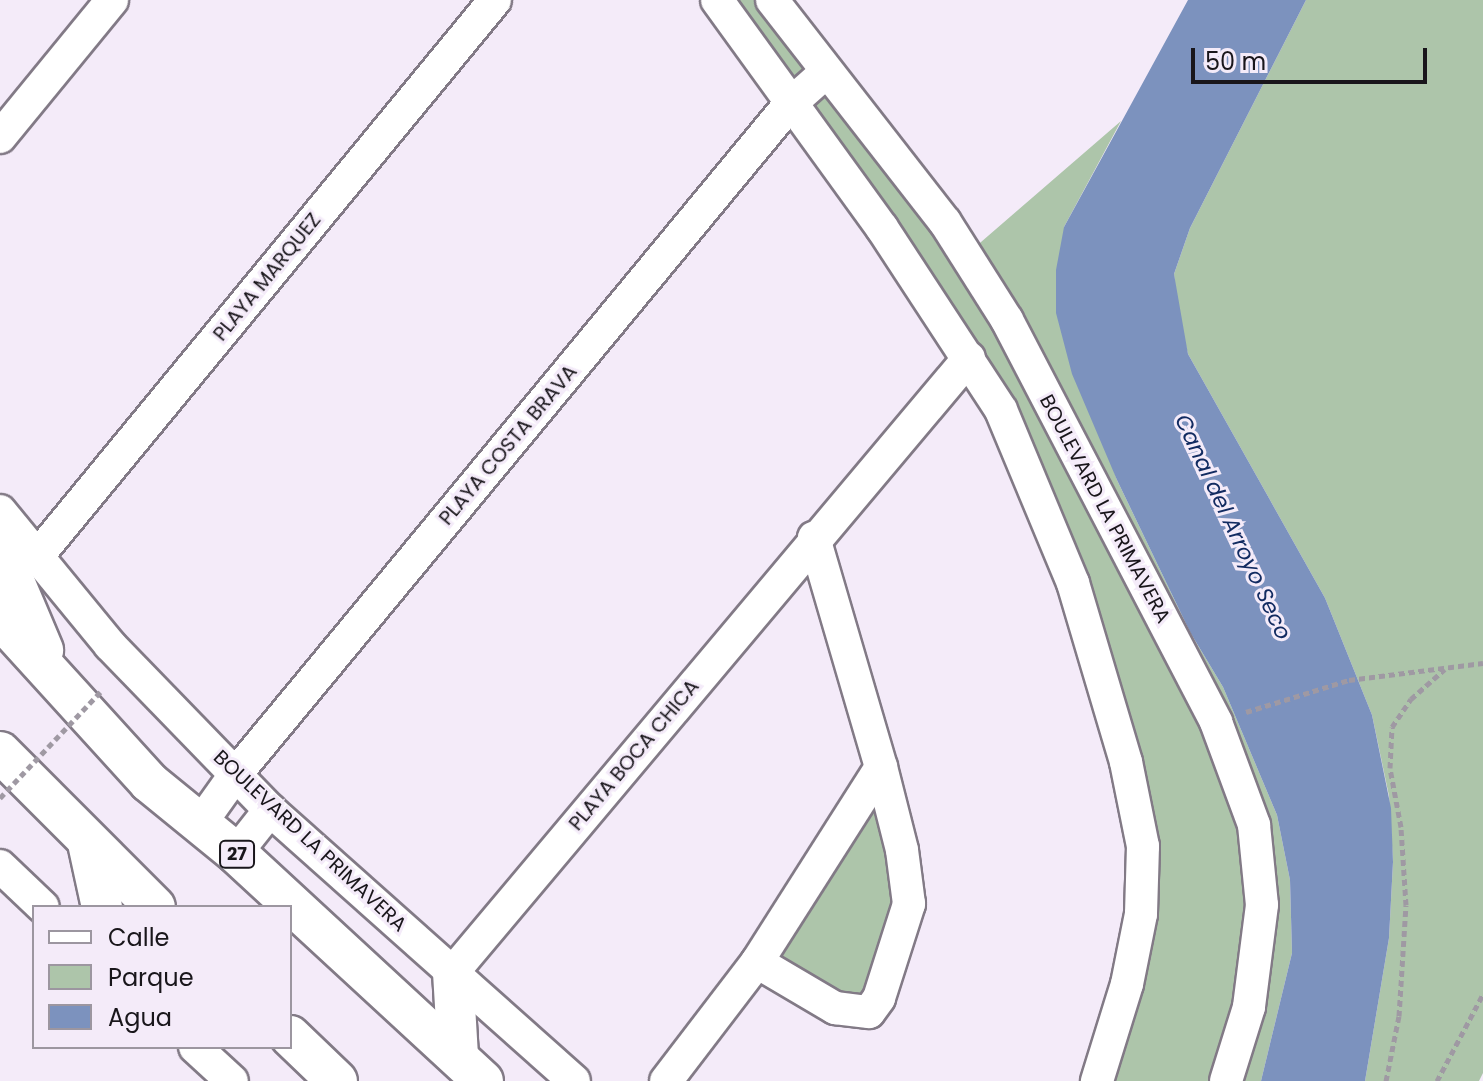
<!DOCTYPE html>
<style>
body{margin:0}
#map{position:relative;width:1483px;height:1081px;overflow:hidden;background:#f4ebf9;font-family:Poppins,sans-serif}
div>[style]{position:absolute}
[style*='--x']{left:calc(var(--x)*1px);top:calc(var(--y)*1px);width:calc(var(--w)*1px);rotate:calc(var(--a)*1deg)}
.green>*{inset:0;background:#adc5aa}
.water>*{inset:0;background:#7c92be}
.path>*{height:5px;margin-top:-2.5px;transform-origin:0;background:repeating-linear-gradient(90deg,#9f99a3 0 6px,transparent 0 10px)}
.roads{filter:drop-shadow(2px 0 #827a86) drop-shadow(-2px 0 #827a86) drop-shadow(0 2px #827a86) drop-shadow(0 -2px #827a86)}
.minor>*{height:32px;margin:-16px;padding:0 16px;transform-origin:16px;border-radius:16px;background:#fff}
.major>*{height:40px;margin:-20px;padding:0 20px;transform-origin:20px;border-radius:20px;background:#fff}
.path-bridge>*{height:5px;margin-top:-2.5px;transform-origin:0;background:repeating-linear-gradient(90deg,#9f99a3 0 6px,transparent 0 10px)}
span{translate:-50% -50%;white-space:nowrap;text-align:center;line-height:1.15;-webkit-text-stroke:6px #f4ebf9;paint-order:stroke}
.shield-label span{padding:2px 6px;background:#f4ebf9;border:2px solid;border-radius:6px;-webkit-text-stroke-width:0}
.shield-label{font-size:18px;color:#19161b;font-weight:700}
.street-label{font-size:20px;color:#19161b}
.water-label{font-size:22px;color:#122b61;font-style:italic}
.legend{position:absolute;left:32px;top:905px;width:260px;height:144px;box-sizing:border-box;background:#f4ebf9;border:2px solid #9c96a0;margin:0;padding:10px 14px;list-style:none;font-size:24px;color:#19161b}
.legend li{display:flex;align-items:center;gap:16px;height:40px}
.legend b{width:40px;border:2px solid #9c96a0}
.scale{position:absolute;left:1191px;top:48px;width:236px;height:36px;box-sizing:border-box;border:4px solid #19161b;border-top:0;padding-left:10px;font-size:24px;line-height:28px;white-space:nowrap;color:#19161b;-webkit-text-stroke:6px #f4ebf9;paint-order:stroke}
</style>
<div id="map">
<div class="green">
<i style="clip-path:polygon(717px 0,772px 0,966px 255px,1121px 121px,1064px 227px,1101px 433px,1117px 480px,1190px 632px,1223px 687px,1277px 815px,1290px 880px,1292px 953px,1261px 1081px,1097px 1081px,1143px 846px,1001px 410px)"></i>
<i style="clip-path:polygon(1306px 0,1483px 0,1483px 1073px,1479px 1081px,1365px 1081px,1389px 938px,1393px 862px,1389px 796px,1372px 715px,1325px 598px,1188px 354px,1177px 310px,1174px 274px,1190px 228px)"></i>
<i style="clip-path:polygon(881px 767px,909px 888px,869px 1012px,757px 962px)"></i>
</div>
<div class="water">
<i style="clip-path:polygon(1188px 0,1306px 0,1190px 228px,1174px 274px,1188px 354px,1325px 598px,1372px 715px,1391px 808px,1393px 862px,1389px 938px,1365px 1081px,1261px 1081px,1292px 953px,1290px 880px,1277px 815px,1223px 687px,1190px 632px,1117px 480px,1072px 374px,1056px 313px,1056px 270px,1064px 227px)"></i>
</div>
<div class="path">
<i style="--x:1246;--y:712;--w:108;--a:-17.3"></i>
<i style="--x:1349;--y:680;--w:135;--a:-7.2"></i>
<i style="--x:1386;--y:1081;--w:66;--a:-78.7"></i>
<i style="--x:1399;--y:1016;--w:111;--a:-86.4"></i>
<i style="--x:1406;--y:905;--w:78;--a:-93.7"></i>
<i style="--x:1401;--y:827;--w:60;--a:-100.6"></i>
<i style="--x:1390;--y:768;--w:41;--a:-87.2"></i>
<i style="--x:1392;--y:727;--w:34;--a:-56"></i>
<i style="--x:1411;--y:699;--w:45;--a:-41.4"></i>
<i style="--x:1437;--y:1081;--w:98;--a:-62.1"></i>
</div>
<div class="roads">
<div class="minor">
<i style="--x:717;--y:0;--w:281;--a:54.1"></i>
<i style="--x:882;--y:228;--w:217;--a:56.8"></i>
<i style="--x:1001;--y:410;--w:187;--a:67.4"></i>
<i style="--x:1073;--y:583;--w:187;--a:73.5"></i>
<i style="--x:1126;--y:762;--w:86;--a:78.6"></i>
<i style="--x:1143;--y:846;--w:68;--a:91.7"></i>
<i style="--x:1141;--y:914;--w:71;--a:101.3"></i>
<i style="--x:1127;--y:984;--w:102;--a:107.2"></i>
<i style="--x:772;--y:0;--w:281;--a:52.1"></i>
<i style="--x:945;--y:222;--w:116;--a:57.7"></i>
<i style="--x:1007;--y:320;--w:453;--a:62.5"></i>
<i style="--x:1216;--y:722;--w:110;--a:69.7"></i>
<i style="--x:1254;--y:825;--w:80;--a:84.3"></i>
<i style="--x:1262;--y:905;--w:103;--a:97.3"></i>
<i style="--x:1249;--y:1007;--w:77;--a:107.3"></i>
<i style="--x:0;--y:137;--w:177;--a:-50.7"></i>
<i style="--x:0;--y:511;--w:173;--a:50.6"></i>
<i style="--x:110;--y:645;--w:230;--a:45.9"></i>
<i style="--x:270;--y:810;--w:407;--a:41.7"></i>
<i style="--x:40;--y:553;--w:716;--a:-50.55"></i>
<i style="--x:200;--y:824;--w:60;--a:-54.5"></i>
<i style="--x:235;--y:775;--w:869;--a:-50.41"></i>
<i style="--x:789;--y:105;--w:48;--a:-41.6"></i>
<i style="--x:236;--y:853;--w:55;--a:-51.7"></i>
<i style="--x:0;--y:866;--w:59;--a:43.6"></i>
<i style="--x:757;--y:962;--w:91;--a:30.5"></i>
<i style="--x:835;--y:1008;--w:34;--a:7"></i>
<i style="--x:869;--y:1012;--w:17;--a:-54"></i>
<i style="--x:879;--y:998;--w:99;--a:-72.3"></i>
<i style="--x:909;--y:904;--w:54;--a:-97.4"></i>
<i style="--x:902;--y:850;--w:86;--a:-104.2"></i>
<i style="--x:881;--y:767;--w:239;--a:-106.3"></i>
<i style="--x:453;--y:972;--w:802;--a:-49.96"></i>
<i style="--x:195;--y:1047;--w:50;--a:42.6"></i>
<i style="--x:666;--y:1081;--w:150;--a:-52.6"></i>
<i style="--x:757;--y:962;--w:231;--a:-57.5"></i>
</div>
<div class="major">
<i style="--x:0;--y:548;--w:111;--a:67.1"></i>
<i style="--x:0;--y:618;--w:222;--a:47.7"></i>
<i style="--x:149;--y:782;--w:112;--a:39.2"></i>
<i style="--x:236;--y:853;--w:336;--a:42.7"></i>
<i style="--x:0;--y:752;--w:219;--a:45"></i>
<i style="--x:88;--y:843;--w:66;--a:77.7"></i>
<i style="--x:453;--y:972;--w:84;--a:86.6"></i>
<i style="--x:290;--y:1036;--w:65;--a:43.8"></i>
</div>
</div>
<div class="path-bridge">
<i style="--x:0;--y:798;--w:149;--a:-46.6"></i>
</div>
<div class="shield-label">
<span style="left:237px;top:854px">27</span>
</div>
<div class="street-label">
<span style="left:267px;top:277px;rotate:-51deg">PLAYA MARQUEZ</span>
<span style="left:508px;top:445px;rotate:-50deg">PLAYA COSTA BRAVA</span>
<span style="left:1105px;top:509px;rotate:62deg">BOULEVARD LA PRIMAVERA</span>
<span style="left:634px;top:755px;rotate:-50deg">PLAYA BOCA CHICA</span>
<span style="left:310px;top:841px;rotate:43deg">BOULEVARD LA PRIMAVERA</span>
</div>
<div class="water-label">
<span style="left:1233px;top:527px;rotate:65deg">Canal del Arroyo Seco</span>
</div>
<ul class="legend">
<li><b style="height:10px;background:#fff"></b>Calle</li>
<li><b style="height:22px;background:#adc5aa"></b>Parque</li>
<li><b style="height:22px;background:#7c92be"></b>Agua</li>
</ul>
<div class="scale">50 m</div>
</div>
